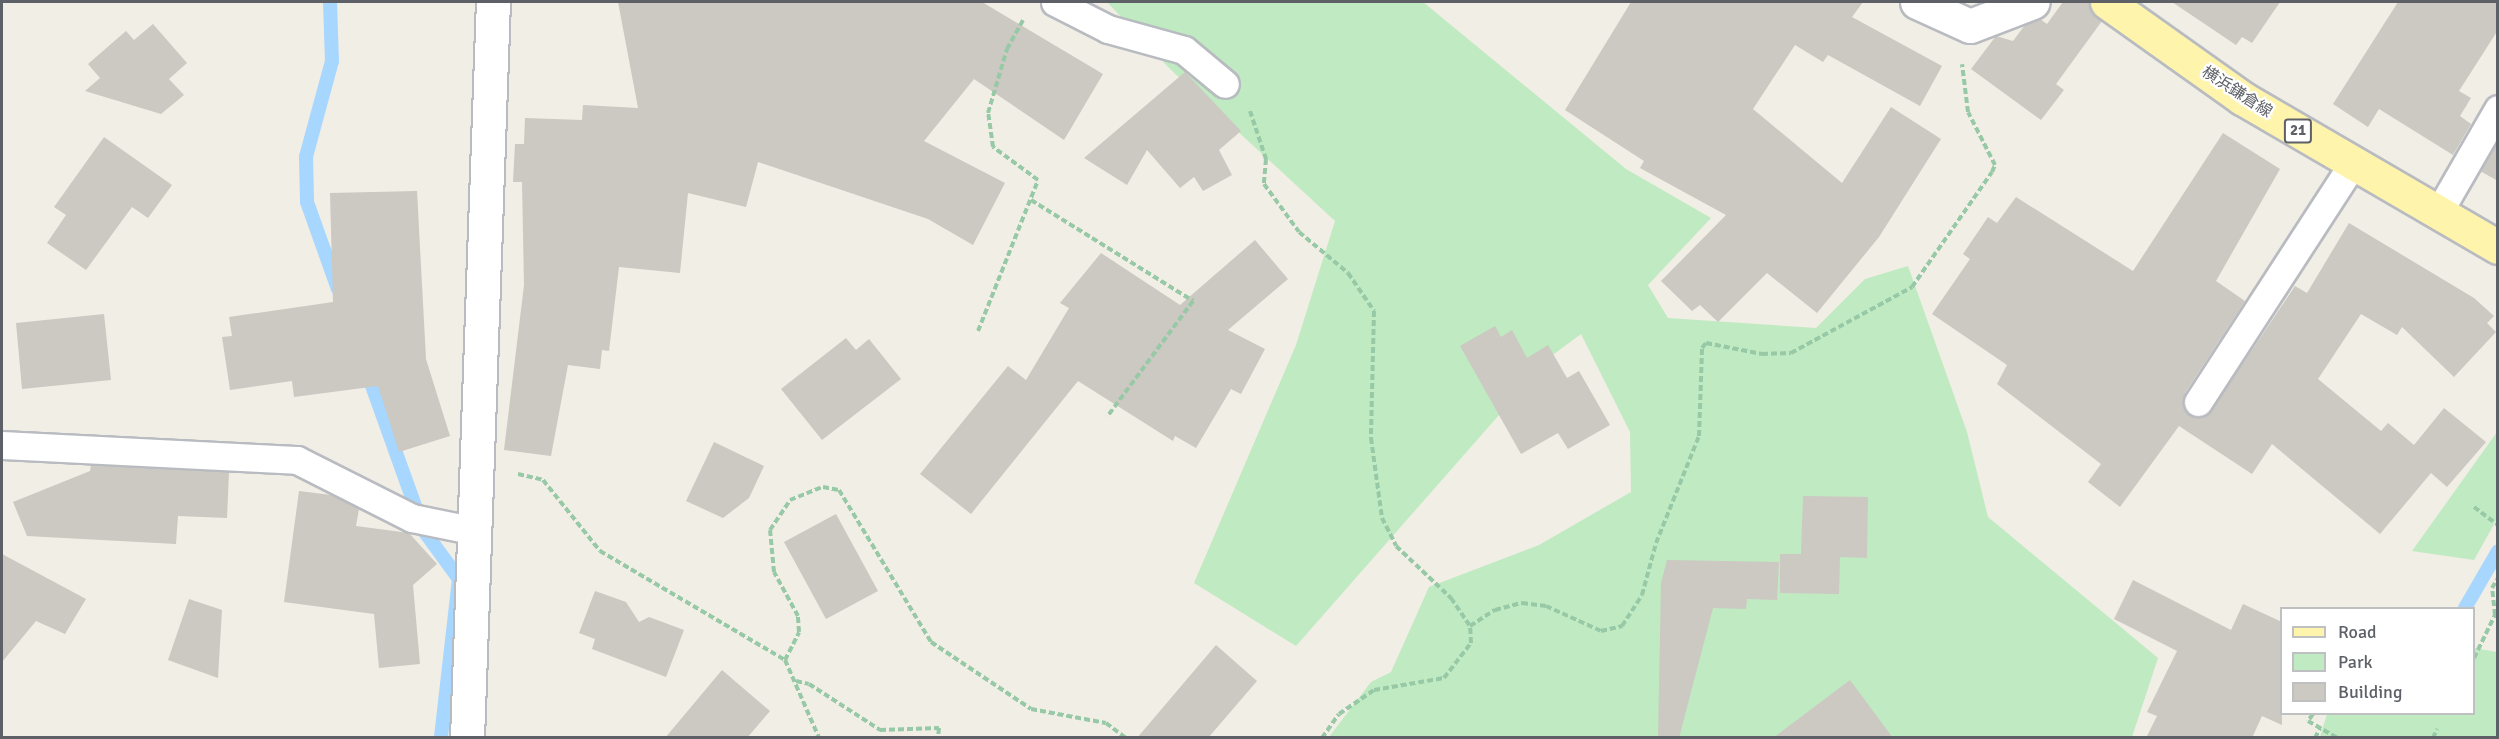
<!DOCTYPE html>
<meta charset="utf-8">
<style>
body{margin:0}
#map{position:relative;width:2499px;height:739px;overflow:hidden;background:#f1eee5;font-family:Signika,"Noto Sans JP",sans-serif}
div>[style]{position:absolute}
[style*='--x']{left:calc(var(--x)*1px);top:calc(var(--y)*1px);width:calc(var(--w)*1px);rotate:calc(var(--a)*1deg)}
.green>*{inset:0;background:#c0eac1}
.stream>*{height:14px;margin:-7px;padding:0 7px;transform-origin:7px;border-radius:7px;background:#a7d6ff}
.building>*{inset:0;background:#ccc8c2}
.path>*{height:4px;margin-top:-2px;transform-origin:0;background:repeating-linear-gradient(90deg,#97c9a7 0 6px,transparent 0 9px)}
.roads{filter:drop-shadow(2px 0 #b8bbc0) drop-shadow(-2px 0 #b8bbc0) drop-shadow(0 2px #b8bbc0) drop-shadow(0 -2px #b8bbc0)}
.lane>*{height:27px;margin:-13.5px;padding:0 13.5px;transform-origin:13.5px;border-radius:13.5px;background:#fff}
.street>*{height:33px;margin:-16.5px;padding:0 16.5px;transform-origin:16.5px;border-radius:16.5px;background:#fff}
.primary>*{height:33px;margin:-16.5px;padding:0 16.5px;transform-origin:16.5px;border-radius:16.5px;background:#fff4ac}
span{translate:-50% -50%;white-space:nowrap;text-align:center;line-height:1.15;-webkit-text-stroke:4.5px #fff;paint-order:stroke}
.shield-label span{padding:2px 4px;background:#fff;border:2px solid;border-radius:4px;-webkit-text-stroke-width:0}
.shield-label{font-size:15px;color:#5d6167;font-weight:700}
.street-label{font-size:16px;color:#5d6167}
.frame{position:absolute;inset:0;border:3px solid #5d6167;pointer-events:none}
.legend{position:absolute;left:2280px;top:607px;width:195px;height:108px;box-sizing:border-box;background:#fff;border:2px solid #bec0c2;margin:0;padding:8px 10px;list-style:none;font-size:18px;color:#5d6167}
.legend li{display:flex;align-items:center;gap:12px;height:30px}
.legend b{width:30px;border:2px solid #bec0c2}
</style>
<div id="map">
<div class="green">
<i style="clip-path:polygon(1107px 2px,1423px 2px,1626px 169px,1711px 218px,1648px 285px,1668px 318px,1816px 328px,1865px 279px,1908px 266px,1967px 432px,1988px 517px,2158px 658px,2132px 737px,1329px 737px,1371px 682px,1391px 672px,1429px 587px,1539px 545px,1631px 492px,1630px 432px,1581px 334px,1550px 357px,1296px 646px,1194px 583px,1296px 345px,1335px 221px,1169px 68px)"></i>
<i style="clip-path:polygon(2497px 432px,2497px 519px,2474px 560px,2412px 551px)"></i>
<i style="clip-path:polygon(2474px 648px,2497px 652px,2497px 737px,2320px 737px,2327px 714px,2474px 714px)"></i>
</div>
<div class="stream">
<i style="--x:330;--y:2;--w:59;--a:88.1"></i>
<i style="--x:332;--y:61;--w:99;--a:105.2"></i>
<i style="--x:306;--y:157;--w:45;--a:88.7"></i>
<i style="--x:307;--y:202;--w:92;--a:70.4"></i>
<i style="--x:366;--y:369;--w:172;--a:70.3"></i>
<i style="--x:424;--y:531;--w:59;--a:53.9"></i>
<i style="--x:459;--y:579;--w:160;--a:96.5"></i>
<i style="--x:2465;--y:608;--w:66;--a:-59.9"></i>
</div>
<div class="building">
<i style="clip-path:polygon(618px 2px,982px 2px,1103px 74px,1064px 140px,974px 79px,924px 141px,1005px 183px,973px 245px,928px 219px,758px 162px,746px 207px,688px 193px,680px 273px,619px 267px,609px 351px,602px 350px,600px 369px,568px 365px,551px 456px,504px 450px,524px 285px,522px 182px,513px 182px,515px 144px,524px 144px,525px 118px,582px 120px,583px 105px,638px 108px)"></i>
<i style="clip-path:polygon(1631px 2px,1863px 2px,1852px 17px,1942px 66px,1920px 106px,1828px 55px,1823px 62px,1795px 45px,1753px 109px,1842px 183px,1891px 107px,1941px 139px,1879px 237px,1817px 313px,1767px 273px,1718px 322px,1700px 305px,1692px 311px,1661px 281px,1726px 215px,1640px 168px,1644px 161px,1565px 110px)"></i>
<i style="clip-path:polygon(2063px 2px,2088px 2px,2102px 21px,2056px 84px,2064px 90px,2041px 120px,1971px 69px,1996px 36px,2013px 41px,2025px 25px,2040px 19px,2047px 24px)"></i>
<i style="clip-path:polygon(2172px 2px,2280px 2px,2252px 43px,2242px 37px,2236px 45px)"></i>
<i style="clip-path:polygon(2398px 2px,2498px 2px,2498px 30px,2459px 91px,2471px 98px,2460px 116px,2471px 124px,2453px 155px,2379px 109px,2368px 127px,2333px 104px)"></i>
<i style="clip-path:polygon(153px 24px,187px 63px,169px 79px,184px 95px,161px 114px,85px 91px,100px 78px,88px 64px,126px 31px,134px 40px)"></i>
<i style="clip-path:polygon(1185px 72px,1241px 131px,1219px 150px,1232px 175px,1203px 191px,1194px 177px,1180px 188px,1147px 150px,1127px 185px,1084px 158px)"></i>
<i style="clip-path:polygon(2223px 133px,2280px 169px,2216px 281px,2245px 301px,2185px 393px,2189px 415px,2198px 418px,2211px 411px,2295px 286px,2307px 293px,2349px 223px,2474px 298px,2494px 316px,2487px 323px,2496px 332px,2454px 377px,2402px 327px,2397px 335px,2361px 314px,2318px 379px,2381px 431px,2388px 423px,2414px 445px,2444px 408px,2486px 442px,2447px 487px,2431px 473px,2380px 534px,2272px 444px,2252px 474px,2179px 426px,2120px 507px,2088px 482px,2101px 464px,1997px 384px,2007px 365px,1932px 314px,1970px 259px,1963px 254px,1988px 217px,1997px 223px,2016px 197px,2133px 271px)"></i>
<i style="clip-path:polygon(104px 137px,172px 185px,148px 218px,132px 207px,86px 270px,47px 243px,66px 215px,54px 207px)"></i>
<i style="clip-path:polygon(2498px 141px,2498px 181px,2480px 171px)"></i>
<i style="clip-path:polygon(417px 191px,426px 359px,450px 436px,399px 452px,378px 386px,294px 397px,292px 381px,230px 390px,222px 337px,232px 336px,229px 317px,333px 302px,330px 193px)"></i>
<i style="clip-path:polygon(1255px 240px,1288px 279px,1228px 330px,1265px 349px,1241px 394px,1231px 389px,1196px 448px,1175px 436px,1173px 441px,1078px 381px,971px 514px,920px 474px,1008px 366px,1026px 380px,1069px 308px,1060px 303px,1101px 253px,1180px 305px)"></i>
<i style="clip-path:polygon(104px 314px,111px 380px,22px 389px,16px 323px)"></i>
<i style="clip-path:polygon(1495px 326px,1501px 337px,1512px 330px,1527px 358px,1548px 345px,1567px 378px,1579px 371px,1610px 425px,1568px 449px,1558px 433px,1521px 454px,1460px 346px)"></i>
<i style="clip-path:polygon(846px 338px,856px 350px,869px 339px,901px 379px,822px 440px,781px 389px)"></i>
<i style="clip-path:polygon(714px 442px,764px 466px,749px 498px,723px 518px,686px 501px)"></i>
<i style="clip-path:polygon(91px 465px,229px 472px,227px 518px,178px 516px,176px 544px,27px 536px,13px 502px,90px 471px)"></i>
<i style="clip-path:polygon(299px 491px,331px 495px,359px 509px,356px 526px,409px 533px,437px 564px,413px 585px,420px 664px,379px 668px,374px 614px,284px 602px)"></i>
<i style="clip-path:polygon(1803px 496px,1868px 497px,1867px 558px,1840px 557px,1839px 594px,1780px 593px,1780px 554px,1801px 554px)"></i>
<i style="clip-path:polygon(836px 514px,878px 591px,826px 619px,784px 542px)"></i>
<i style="clip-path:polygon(2px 554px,86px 599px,65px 634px,36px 621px,2px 662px)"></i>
<i style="clip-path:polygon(1667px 560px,1779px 562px,1777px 600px,1747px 599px,1746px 609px,1713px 608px,1679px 738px,1658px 738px,1661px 583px)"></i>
<i style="clip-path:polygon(2133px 580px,2231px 630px,2243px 604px,2282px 622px,2282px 725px,2262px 716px,2252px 738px,2146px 738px,2157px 716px,2147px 712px,2177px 651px,2114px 619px)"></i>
<i style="clip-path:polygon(595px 591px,626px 602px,639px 622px,649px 617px,684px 630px,666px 677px,592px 649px,595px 639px,579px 633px)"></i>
<i style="clip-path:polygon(189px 599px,222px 610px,218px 678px,168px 660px)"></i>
<i style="clip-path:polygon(1216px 645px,1257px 681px,1208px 738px,1137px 738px)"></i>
<i style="clip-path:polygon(722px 670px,770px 711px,747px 738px,665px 738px)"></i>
<i style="clip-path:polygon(1850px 680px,1893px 738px,1773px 738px)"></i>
</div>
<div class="path">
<i style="--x:1250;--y:111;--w:51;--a:71.6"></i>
<i style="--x:1266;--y:159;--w:25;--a:95"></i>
<i style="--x:1264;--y:184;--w:59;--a:53.9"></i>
<i style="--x:1299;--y:232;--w:64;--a:39.9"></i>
<i style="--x:1348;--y:273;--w:46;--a:55.6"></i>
<i style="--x:1374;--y:311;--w:127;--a:91.4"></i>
<i style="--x:1371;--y:438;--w:81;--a:82.2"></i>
<i style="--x:1382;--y:518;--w:31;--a:63"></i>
<i style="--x:1396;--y:546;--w:76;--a:43.4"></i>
<i style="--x:1451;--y:598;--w:34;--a:56"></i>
<i style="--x:1031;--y:200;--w:191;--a:31.9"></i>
<i style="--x:1193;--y:301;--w:144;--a:126.6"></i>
<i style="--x:978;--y:331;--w:162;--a:-68.3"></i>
<i style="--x:1038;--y:180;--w:56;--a:-143.7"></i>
<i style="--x:993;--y:147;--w:34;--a:-98"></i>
<i style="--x:988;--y:113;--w:67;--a:-73.5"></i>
<i style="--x:1007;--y:49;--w:33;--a:-61"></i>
<i style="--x:518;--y:474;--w:26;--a:13"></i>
<i style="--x:543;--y:480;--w:91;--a:51.2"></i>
<i style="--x:600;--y:551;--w:215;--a:30.5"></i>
<i style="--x:785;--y:660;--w:31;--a:-63"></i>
<i style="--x:799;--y:632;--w:16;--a:-94"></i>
<i style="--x:798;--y:616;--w:50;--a:-118.6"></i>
<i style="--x:774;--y:572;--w:42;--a:-95.4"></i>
<i style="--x:770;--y:530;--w:36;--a:-56"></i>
<i style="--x:790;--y:500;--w:35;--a:-22"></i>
<i style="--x:823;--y:487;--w:16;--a:11"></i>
<i style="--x:839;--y:490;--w:178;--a:58.8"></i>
<i style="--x:931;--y:642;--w:120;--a:33.8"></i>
<i style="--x:1031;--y:709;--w:76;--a:10.6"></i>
<i style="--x:1106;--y:723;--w:25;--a:37"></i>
<i style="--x:2474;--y:507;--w:30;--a:37"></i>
<i style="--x:2474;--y:658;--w:48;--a:-64"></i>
<i style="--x:2495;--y:615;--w:27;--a:-96"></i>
<i style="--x:2492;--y:588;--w:12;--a:-59"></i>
<i style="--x:785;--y:660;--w:85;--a:66.4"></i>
<i style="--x:796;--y:681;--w:13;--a:13"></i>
<i style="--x:809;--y:684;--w:85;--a:32.9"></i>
<i style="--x:880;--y:730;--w:59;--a:-1.9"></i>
<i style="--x:939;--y:728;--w:10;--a:96"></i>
<i style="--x:2313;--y:714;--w:9;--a:126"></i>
<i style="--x:2308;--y:721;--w:34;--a:30"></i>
<i style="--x:1322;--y:738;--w:29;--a:-55"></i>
<i style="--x:1339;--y:714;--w:42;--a:-34.4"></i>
<i style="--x:1374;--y:690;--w:71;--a:-9.7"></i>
<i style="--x:1444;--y:678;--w:44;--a:-52.4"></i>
<i style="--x:1471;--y:643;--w:17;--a:-93"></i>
<i style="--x:1470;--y:626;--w:30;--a:-33"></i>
<i style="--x:1495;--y:610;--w:28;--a:-15"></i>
<i style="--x:1522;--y:603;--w:24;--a:7"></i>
<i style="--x:1546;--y:606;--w:60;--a:24.4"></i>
<i style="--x:1601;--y:631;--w:22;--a:-13"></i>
<i style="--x:1622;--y:626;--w:37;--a:-57"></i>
<i style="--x:1642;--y:595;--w:54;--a:-74.9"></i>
<i style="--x:1656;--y:543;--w:115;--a:-68.1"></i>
<i style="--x:1699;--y:436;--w:88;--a:-88"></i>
<i style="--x:1702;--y:348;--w:6;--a:-51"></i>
<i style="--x:1706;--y:343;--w:57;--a:11.1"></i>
<i style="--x:1762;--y:354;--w:29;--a:-2"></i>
<i style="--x:1791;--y:353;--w:138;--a:-28.6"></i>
<i style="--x:1912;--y:287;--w:140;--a:-55.2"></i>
<i style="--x:1992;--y:172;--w:8;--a:-67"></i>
<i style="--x:1995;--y:165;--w:59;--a:-117"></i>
<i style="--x:1968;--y:112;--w:48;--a:-97.1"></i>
<i style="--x:2315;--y:738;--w:11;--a:-63"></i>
<i style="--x:2433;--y:738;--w:10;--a:-66"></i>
</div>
<div class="roads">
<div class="lane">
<i style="--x:1055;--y:2;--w:59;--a:27"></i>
<i style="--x:1108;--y:29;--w:79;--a:15.4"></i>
<i style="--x:1184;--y:50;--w:53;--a:39.7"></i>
<i style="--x:2438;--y:213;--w:120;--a:-60"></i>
<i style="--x:2198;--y:402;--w:285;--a:-57"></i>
<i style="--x:2;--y:445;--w:295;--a:2.9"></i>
<i style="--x:297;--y:460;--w:129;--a:26.8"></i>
<i style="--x:412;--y:518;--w:60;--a:11.5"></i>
</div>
<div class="street">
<i style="--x:1917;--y:2;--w:58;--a:24.4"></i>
<i style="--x:1970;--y:26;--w:67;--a:-20.9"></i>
<i style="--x:467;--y:738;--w:736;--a:-87.98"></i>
</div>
<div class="primary">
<i style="--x:2107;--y:2;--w:166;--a:35.4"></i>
<i style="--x:2242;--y:98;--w:296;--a:30.2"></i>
</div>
</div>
<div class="shield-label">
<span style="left:2298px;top:131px">21</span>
</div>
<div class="street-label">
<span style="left:2237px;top:92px;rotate:33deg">横浜鎌倉線</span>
</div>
<div class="frame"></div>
<ul class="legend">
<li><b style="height:8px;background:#fff4ac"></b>Road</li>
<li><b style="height:16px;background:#c0eac1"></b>Park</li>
<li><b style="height:16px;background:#ccc8c2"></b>Building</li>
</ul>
</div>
